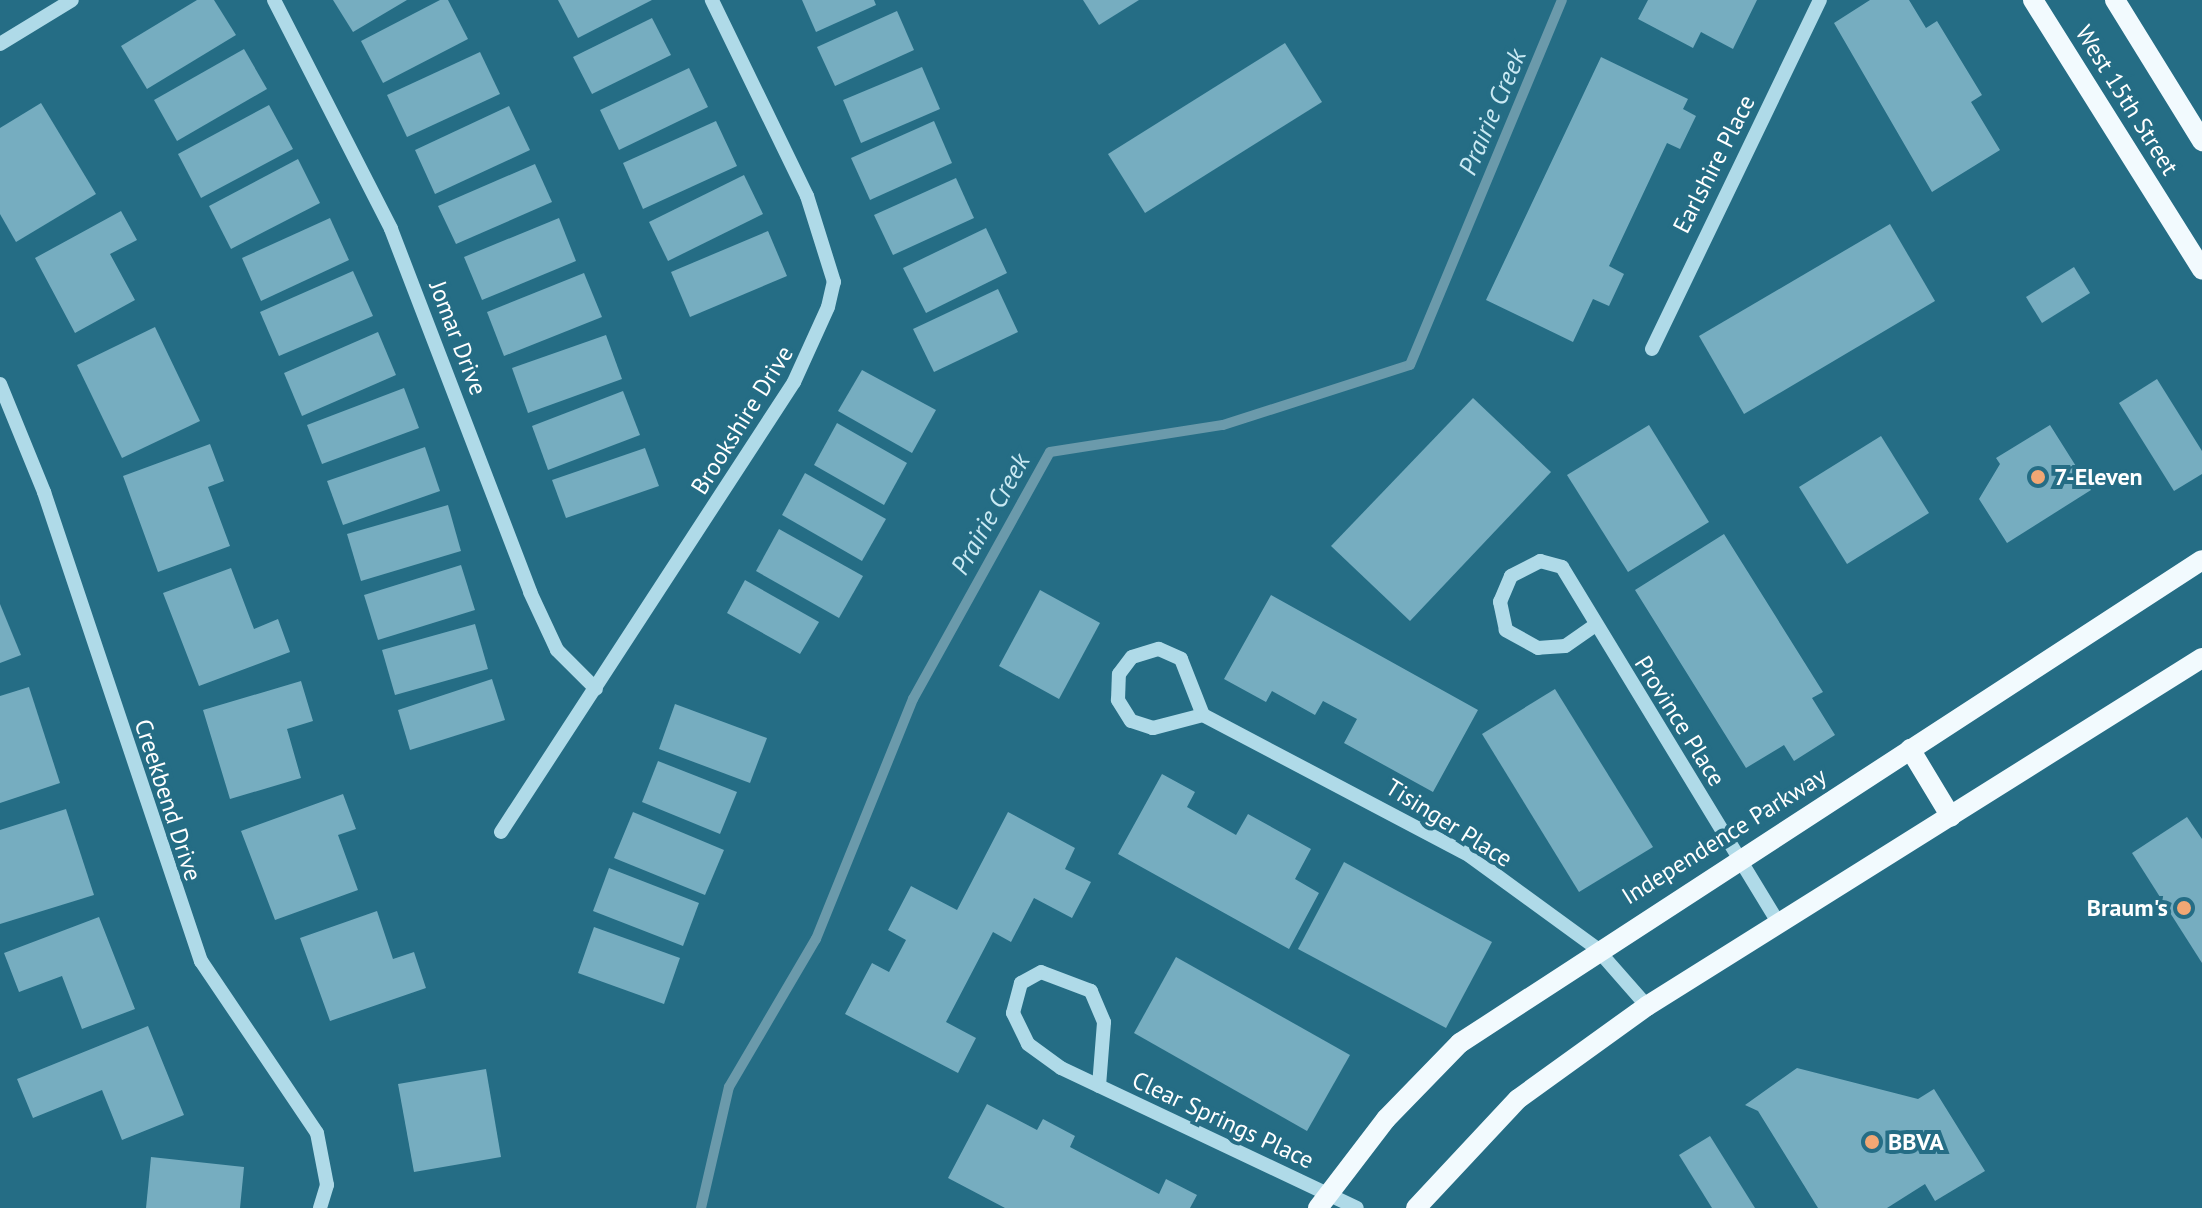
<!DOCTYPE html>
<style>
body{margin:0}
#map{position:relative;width:2202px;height:1208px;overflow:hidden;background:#256d85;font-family:"PT Sans",sans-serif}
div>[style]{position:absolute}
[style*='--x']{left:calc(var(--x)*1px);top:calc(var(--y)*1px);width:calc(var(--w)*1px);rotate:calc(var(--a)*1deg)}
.stream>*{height:10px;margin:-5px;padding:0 5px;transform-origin:5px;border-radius:5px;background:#6b9aab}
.building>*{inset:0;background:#76adc0}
.minor>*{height:14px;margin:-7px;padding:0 7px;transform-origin:7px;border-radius:7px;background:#afdae8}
.major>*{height:20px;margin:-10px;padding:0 10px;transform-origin:10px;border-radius:10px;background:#f2fafe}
.dots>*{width:22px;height:22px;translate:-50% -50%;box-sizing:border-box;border:4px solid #256d85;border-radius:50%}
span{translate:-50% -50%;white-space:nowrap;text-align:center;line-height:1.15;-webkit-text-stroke:8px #256d85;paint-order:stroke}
.street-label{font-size:24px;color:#fff}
.poi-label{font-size:24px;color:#fff;font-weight:700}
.left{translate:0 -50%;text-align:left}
.right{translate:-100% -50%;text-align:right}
.water-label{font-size:26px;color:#c9e9f3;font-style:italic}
</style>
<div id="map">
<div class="stream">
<i style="--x:701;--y:1208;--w:124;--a:-77"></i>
<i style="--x:729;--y:1087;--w:172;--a:-59.6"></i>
<i style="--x:816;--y:939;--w:259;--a:-68"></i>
<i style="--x:913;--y:699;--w:282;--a:-61"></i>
<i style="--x:1050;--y:452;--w:175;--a:-8.9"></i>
<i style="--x:1223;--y:425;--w:196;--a:-17.8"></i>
<i style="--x:1410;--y:365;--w:395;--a:-67.4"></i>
</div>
<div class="building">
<i style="clip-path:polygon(197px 0,214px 0,236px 35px,147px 89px,121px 46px)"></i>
<i style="clip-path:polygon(333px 0,407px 0,353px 32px)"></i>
<i style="clip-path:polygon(440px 0,448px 0,468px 39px,383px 83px,361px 41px)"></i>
<i style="clip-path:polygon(558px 0,652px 0,578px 38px)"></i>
<i style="clip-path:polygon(802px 0,874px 0,876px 5px,816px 32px)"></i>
<i style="clip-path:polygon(1083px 0,1139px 0,1099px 25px)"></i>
<i style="clip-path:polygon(1648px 0,1757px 0,1733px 49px,1701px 32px,1693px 48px,1638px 19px)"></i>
<i style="clip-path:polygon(1870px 0,1909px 0,1926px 28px,1937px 21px,1982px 95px,1971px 102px,2000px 150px,1932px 192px,1834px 23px)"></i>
<i style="clip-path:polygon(897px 11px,914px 50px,835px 86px,817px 47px)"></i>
<i style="clip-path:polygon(652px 18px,671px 55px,592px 94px,573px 57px)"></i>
<i style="clip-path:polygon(1285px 43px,1322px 102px,1145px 213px,1108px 154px)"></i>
<i style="clip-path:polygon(244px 49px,267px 89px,177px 141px,154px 100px)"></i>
<i style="clip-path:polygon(480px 52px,500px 94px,407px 137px,387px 95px)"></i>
<i style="clip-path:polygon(1601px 57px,1688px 99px,1683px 109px,1696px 116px,1680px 149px,1667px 143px,1609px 266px,1624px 274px,1609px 306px,1593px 299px,1573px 342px,1486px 300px)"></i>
<i style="clip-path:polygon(922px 67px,940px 109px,861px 143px,843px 100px)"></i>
<i style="clip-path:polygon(689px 68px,708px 107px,619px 150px,600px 110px)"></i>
<i style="clip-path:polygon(41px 103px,96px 194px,16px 242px,0 214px,0 128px)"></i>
<i style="clip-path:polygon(269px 105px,293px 149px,201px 198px,178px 154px)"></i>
<i style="clip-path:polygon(509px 106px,530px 150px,435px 194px,415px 150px)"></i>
<i style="clip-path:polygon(716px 121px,737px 166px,643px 209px,623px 163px)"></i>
<i style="clip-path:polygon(934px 121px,952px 163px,870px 200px,851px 158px)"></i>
<i style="clip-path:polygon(298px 159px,320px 203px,231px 249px,209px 206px)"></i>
<i style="clip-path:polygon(535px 164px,552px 202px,456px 244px,438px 206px)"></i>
<i style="clip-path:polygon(744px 175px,763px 214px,668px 261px,649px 222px)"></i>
<i style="clip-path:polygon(956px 178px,974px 218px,893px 255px,874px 215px)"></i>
<i style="clip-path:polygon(121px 211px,137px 240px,110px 254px,135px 300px,75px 333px,35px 258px)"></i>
<i style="clip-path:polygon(330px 218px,349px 260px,261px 301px,242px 258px)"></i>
<i style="clip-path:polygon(559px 218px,576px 261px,482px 300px,464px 257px)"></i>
<i style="clip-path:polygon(1890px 224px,1935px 301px,1744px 414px,1699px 336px)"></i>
<i style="clip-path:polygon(986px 228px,1007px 273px,926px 313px,903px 268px)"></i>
<i style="clip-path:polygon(768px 231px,787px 276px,690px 317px,671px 272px)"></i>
<i style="clip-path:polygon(2074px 267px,2090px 293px,2042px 323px,2026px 297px)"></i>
<i style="clip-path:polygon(353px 271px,373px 316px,279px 356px,260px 312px)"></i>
<i style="clip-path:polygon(584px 273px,602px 317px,504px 356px,487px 312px)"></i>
<i style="clip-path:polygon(998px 289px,1018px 332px,934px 372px,913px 329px)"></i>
<i style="clip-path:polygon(155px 327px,200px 421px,122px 458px,77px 365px)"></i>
<i style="clip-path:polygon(378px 332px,396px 375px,302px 416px,284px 373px)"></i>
<i style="clip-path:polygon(606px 335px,622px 379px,528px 413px,512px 368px)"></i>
<i style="clip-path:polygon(862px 370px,936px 410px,912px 453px,838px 411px)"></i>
<i style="clip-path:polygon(2157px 379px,2202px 451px,2202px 474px,2174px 491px,2119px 403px)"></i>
<i style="clip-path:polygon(404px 388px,419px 428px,322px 464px,307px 425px)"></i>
<i style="clip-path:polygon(623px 391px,640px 435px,548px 470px,532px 426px)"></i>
<i style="clip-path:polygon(1473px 398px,1551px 472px,1410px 621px,1331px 546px)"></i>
<i style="clip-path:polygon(837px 423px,907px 463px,884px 505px,814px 465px)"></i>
<i style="clip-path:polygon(1649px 425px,1709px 522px,1628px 572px,1567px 475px)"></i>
<i style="clip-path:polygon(2050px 425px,2091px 490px,2007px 543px,1979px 499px,2000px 464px,1996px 458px)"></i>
<i style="clip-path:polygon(1881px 436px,1929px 513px,1847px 564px,1799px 487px)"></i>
<i style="clip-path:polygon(210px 444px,224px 481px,208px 487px,230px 546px,158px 572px,123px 476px)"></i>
<i style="clip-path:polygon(425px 447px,440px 491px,343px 525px,327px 481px)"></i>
<i style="clip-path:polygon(645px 448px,659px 486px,566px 518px,552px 480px)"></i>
<i style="clip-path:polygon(805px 473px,886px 519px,862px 561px,782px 515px)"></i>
<i style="clip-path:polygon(448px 505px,461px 551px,361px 581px,347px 534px)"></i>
<i style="clip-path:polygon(779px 529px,863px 576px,839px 618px,756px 571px)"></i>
<i style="clip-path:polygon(1724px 534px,1823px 692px,1812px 698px,1835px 735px,1794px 761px,1784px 745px,1746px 768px,1635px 590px)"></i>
<i style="clip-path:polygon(461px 565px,475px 610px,378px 640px,364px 595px)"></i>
<i style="clip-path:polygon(231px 568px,254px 629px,278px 619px,290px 652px,199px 686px,163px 593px)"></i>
<i style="clip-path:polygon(745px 580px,819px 622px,800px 654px,727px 613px)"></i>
<i style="clip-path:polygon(1040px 590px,1100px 623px,1059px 699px,999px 666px)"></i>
<i style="clip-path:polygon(1271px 595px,1478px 710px,1433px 792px,1344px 743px,1357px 719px,1323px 701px,1315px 715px,1272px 691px,1266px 702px,1224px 679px)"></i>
<i style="clip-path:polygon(0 604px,21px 655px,0 663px)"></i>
<i style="clip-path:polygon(475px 624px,488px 669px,395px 695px,382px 650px)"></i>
<i style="clip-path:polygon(492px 679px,505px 720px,410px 750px,398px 710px)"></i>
<i style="clip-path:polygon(301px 681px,313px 721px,287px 729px,301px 778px,230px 799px,203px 710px)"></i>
<i style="clip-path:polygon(29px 687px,60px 783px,0 803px,0 696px)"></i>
<i style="clip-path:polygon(1555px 689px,1653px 847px,1579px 892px,1482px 734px)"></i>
<i style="clip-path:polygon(675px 704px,767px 738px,750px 783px,659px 749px)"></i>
<i style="clip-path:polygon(658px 761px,737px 792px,720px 834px,642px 802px)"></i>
<i style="clip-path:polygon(1162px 774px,1195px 792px,1187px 807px,1236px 835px,1248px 814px,1311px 849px,1295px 879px,1319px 893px,1289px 949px,1118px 854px)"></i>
<i style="clip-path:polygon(343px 794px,356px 829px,338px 835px,358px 890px,275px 920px,241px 831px)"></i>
<i style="clip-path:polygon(66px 809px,94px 895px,0 924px,0 830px)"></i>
<i style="clip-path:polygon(633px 812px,724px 850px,705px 895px,614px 858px)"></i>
<i style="clip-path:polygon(1008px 812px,1075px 848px,1065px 869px,1091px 882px,1072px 918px,1034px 898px,1011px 942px,993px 932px,946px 1022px,976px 1038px,958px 1073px,845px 1014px,872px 963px,889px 972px,906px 940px,888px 930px,911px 886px,957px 910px)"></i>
<i style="clip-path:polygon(2187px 817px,2202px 839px,2202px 963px,2132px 853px)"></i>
<i style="clip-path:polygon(1344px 862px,1492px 942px,1446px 1028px,1298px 949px)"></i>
<i style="clip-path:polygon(609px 868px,699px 903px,683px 946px,593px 911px)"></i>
<i style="clip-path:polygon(377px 911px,393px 959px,414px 952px,426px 988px,330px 1021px,300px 938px)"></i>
<i style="clip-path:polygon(99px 917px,135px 1009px,82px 1029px,62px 976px,19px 992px,4px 953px)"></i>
<i style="clip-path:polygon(594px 927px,680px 958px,664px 1004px,578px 973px)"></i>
<i style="clip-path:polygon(1176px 957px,1350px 1055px,1307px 1131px,1134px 1033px)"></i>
<i style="clip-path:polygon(148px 1026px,184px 1115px,122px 1140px,102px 1090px,33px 1118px,17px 1079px)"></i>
<i style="clip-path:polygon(1797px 1068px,1918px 1099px,1934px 1089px,1985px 1171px,1935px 1201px,1925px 1184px,1887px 1208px,1818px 1208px,1758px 1111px,1745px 1105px)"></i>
<i style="clip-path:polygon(486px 1069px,501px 1157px,414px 1172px,398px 1084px)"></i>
<i style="clip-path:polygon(987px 1104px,1037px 1130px,1043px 1119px,1075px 1136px,1070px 1147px,1159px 1194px,1166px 1179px,1197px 1195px,1190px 1208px,1005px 1208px,948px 1178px)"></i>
<i style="clip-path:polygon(1710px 1136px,1755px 1208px,1712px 1208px,1679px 1155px)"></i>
<i style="clip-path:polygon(151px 1157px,244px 1167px,240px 1208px,146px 1208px)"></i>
</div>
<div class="minor">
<i style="--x:274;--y:0;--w:257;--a:62.9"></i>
<i style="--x:391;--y:229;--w:389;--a:69"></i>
<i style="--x:530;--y:592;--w:64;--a:65"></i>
<i style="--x:557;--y:650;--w:55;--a:45"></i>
<i style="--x:0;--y:44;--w:84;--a:-31.4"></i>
<i style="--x:1652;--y:349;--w:387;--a:-64.3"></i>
<i style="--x:0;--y:384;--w:117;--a:67.8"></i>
<i style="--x:44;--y:492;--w:495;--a:71.5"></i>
<i style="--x:201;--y:961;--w:207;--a:56"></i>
<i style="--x:317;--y:1133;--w:53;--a:79.1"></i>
<i style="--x:327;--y:1185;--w:24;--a:107"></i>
<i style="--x:1594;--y:626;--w:35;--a:145"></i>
<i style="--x:1565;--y:646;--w:27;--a:176"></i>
<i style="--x:1538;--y:648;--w:37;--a:-151"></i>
<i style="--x:1506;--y:630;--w:29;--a:-102"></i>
<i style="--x:1500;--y:602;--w:28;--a:-67"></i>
<i style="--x:1511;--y:576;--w:33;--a:-27"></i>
<i style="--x:1540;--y:561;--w:23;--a:15"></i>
<i style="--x:1562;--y:567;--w:416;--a:58.7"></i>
<i style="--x:1159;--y:649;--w:24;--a:24"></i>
<i style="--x:1181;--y:659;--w:60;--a:68.6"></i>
<i style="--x:1203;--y:715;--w:52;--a:165.4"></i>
<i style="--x:1153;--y:728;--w:23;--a:-162"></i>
<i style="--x:1131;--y:721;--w:25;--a:-122"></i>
<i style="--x:1118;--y:700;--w:26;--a:-88"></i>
<i style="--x:1119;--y:674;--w:21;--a:-53"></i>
<i style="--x:1132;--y:657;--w:28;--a:-17"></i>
<i style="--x:1203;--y:715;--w:302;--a:27.8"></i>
<i style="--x:1470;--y:856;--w:156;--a:36.1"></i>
<i style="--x:1596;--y:948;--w:77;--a:48.7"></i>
<i style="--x:501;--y:832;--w:537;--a:-56.93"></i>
<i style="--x:794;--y:382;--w:82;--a:-65.6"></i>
<i style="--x:828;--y:307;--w:26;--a:-77"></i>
<i style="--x:834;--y:282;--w:90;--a:-107.4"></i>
<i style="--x:807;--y:196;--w:218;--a:-115.9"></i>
<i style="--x:1099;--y:1086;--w:64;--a:-85.5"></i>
<i style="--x:1104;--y:1022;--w:34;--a:-113"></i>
<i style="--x:1091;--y:991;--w:53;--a:-159.2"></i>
<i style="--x:1041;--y:972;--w:23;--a:151"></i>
<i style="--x:1021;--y:983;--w:31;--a:105"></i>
<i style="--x:1013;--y:1013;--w:34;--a:64"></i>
<i style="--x:1028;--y:1044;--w:41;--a:36"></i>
<i style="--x:1061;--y:1068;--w:327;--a:25.3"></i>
</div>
<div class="major">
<i style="--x:2033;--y:0;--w:318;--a:57.9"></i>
<i style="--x:2115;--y:0;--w:166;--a:58.3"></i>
<i style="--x:1910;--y:749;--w:79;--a:58.9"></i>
<i style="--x:1318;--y:1208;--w:112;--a:-52.6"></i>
<i style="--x:1386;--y:1119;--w:106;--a:-45.8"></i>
<i style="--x:1460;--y:1043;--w:885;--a:-33.06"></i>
<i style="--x:1416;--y:1208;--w:149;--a:-46.9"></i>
<i style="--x:1518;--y:1099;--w:159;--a:-35.8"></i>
<i style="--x:1647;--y:1006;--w:655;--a:-32.09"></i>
</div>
<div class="dots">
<i style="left:2038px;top:477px;background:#f2a774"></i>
<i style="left:2184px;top:908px;background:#f2a774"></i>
<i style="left:1872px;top:1142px;background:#f2a774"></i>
</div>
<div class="street-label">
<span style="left:2127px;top:100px;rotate:58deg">West 15th Street</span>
<span style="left:1714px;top:164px;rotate:-63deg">Earlshire Place</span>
<span style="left:458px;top:338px;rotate:69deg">Jomar Drive</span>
<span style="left:742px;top:420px;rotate:-58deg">Brookshire Drive</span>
<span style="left:1680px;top:721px;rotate:58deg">Province Place</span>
<span style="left:168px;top:800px;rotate:72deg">Creekbend Drive</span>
<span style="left:1449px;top:823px;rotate:32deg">Tisinger Place</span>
<span style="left:1724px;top:836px;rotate:-32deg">Independence Parkway</span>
<span style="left:1223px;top:1120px;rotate:25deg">Clear Springs Place</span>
</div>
<div class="poi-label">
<span class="left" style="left:2054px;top:477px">7-Eleven</span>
<span class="right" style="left:2168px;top:908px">Braum's</span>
<span class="left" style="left:1888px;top:1142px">BBVA</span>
</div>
<div class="water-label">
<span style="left:1492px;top:112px;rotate:-67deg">Prairie Creek</span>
<span style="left:990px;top:514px;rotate:-61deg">Prairie Creek</span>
</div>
</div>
